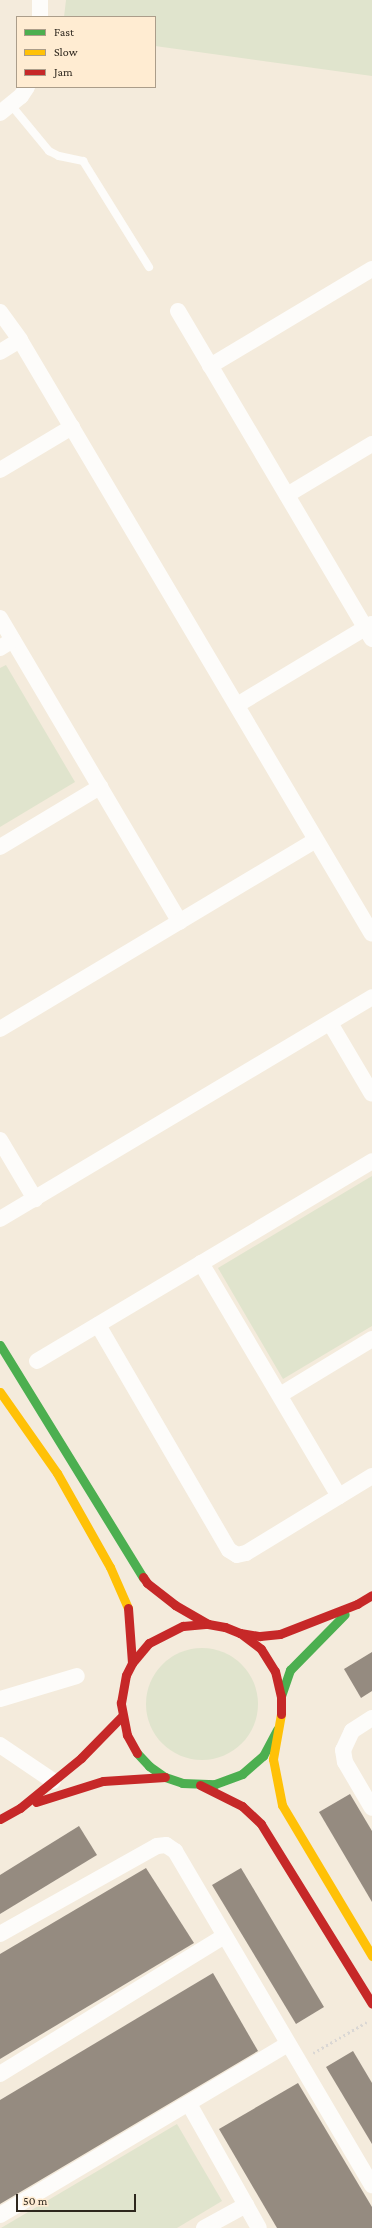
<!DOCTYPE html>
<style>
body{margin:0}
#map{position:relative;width:372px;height:2228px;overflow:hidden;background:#f4ebdc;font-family:"Crimson Pro",serif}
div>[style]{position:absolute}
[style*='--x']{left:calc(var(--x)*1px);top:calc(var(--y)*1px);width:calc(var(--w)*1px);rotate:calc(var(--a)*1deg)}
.green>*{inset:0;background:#e0e4cd}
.round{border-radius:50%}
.building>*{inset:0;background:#958b80}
.path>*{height:2.5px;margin-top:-1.25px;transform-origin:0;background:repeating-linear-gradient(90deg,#dad7d4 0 2px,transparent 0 5px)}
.lane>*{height:8px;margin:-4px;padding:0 4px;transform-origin:4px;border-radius:4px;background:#fdfcfa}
.street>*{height:16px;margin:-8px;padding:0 8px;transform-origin:8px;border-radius:8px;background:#fdfcfa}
.fast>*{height:9px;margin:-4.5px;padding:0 4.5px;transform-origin:4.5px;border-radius:4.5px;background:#4caf50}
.slow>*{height:9px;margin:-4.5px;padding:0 4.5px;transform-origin:4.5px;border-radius:4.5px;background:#ffc107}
.jam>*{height:9px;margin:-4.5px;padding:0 4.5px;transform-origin:4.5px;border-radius:4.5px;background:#c62828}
span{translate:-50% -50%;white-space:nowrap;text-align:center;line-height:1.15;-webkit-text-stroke:4px #ffecd2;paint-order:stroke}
.legend{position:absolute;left:16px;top:16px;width:140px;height:72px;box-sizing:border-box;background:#ffecd2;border:1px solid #ab9d8a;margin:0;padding:5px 7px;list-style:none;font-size:12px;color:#2e271e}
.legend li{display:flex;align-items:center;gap:8px;height:20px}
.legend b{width:20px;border:1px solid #ab9d8a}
.scale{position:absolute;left:16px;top:2194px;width:120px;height:18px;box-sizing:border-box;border:2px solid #2e271e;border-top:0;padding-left:5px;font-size:12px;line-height:14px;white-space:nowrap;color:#2e271e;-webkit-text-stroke:3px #ffecd2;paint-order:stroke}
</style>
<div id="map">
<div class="green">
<i style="clip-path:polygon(66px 0,372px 0,372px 76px,155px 46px,155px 17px,64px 17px)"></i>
<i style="clip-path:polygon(6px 665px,75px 782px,0 827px,0 668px)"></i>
<i style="clip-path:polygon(372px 1176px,372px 1326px,283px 1379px,218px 1268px)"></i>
<i class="round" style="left:146px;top:1648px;width:112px;height:112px"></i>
<i style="clip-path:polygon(177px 2124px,222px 2201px,177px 2228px,1px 2228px)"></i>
</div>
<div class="building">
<i style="clip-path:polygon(372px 1652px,372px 1691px,361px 1698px,344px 1669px)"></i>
<i style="clip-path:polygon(350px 1794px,372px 1831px,372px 1902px,319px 1812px)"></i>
<i style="clip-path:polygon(79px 1826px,97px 1855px,0 1914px,0 1875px)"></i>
<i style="clip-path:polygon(146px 1868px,194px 1943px,0 2059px,0 1954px)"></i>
<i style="clip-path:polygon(241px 1868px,324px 2007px,296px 2024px,212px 1885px)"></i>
<i style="clip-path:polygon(213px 1973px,258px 2051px,0 2204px,0 2100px)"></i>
<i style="clip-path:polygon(353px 2051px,372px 2083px,372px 2144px,326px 2067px)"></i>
<i style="clip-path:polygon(298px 2083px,372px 2207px,372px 2228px,277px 2228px,219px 2129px)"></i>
</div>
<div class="path">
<i style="--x:313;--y:2053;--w:62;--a:-29.9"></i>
</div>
<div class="lane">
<i style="--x:11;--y:105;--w:60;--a:50.4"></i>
<i style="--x:49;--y:151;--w:11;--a:27"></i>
<i style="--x:59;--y:156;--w:25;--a:12"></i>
<i style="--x:83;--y:161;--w:125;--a:58.1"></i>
</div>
<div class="street">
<i style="--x:40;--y:17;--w:17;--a:-90"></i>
<i style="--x:0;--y:113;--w:27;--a:-39"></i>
<i style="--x:21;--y:96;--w:11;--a:-56"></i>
<i style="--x:178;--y:311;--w:381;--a:59.4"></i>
<i style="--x:0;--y:312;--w:34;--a:54"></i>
<i style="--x:20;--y:340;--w:690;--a:59.35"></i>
<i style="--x:0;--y:352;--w:23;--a:-31"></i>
<i style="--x:210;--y:366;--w:189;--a:-30.9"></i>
<i style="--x:0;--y:470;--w:84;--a:-30.8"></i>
<i style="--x:287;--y:495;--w:99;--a:-31"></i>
<i style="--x:0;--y:618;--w:353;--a:59.4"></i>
<i style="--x:0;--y:648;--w:15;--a:-32"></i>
<i style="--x:237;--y:705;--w:157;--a:-31"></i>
<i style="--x:0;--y:847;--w:117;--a:-31"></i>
<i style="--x:330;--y:1023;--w:82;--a:59.4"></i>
<i style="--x:0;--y:1029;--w:368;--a:-30.9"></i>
<i style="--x:0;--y:1140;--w:69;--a:59.3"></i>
<i style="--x:0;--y:1219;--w:433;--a:-30.8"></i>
<i style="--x:201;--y:1263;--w:271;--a:59.4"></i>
<i style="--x:98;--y:1325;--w:260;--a:59.8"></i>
<i style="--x:229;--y:1550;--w:9;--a:32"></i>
<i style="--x:237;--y:1555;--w:9;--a:-13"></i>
<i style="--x:246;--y:1553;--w:148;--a:-31.4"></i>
<i style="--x:37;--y:1361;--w:390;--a:-30.8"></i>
<i style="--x:280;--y:1395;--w:108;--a:-31.3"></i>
<i style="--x:0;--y:1699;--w:80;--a:-16.6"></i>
<i style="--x:372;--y:1718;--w:24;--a:147"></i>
<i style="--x:352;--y:1731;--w:21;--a:115"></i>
<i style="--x:343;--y:1750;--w:12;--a:81"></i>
<i style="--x:345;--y:1762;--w:53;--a:59.6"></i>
<i style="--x:0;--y:1745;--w:64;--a:34.2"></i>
<i style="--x:0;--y:1934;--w:180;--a:-29.3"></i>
<i style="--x:157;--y:1846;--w:9;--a:-6"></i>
<i style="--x:166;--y:1845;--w:11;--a:34"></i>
<i style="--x:175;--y:1851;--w:388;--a:59.5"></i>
<i style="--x:0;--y:2074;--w:263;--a:-31.6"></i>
<i style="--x:189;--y:2104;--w:142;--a:60.6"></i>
<i style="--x:0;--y:2215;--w:335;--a:-30.7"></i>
<i style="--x:204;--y:2228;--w:48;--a:-28.7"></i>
</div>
<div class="fast">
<i style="--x:0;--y:1345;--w:273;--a:58.4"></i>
<i style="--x:281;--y:1696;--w:28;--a:-71"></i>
<i style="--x:290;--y:1670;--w:78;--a:-45.5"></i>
<i style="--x:137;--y:1753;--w:18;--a:47"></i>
<i style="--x:149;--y:1766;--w:19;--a:35"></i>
<i style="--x:165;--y:1777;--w:18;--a:19"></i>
<i style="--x:182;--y:1783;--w:33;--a:2"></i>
<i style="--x:215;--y:1784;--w:29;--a:-20"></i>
<i style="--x:242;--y:1774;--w:28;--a:-41"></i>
<i style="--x:263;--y:1756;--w:30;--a:-62"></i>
</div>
<div class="slow">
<i style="--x:0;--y:1392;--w:99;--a:54.9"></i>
<i style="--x:57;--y:1473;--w:108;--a:60.6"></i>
<i style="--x:110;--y:1567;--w:45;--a:66.3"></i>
<i style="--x:281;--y:1714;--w:46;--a:100.1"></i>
<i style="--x:273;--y:1759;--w:47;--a:78.9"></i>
<i style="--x:282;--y:1805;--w:176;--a:59.2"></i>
</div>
<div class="jam">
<i style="--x:143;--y:1577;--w:7;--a:56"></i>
<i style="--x:147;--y:1583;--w:36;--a:38"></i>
<i style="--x:175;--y:1605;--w:38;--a:30"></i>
<i style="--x:128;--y:1608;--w:55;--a:85.8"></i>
<i style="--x:240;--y:1633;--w:20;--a:9"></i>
<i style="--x:260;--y:1636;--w:20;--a:-6"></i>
<i style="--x:280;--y:1634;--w:83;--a:-21.3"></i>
<i style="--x:357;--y:1604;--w:17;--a:-31"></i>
<i style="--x:137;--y:1753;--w:21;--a:-119"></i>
<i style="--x:127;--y:1735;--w:33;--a:-101"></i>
<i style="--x:121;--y:1703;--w:28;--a:-80"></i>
<i style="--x:126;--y:1675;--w:13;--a:-63"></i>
<i style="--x:132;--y:1663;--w:26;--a:-50"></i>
<i style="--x:149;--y:1643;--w:38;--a:-27"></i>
<i style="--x:183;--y:1626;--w:25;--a:-5"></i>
<i style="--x:208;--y:1624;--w:17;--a:10"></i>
<i style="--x:225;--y:1627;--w:16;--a:22"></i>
<i style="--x:240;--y:1633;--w:26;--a:37"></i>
<i style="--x:261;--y:1649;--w:26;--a:58"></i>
<i style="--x:275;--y:1671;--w:26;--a:77"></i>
<i style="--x:281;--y:1696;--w:18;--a:90"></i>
<i style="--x:200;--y:1785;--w:47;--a:26.6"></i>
<i style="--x:242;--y:1806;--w:26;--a:43"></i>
<i style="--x:261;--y:1824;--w:211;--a:58.3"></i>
<i style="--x:36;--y:1802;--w:70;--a:-17.4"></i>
<i style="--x:103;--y:1781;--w:62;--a:-3.7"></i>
<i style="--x:0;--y:1819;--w:23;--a:-29"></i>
<i style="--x:20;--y:1808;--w:79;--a:-39.3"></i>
<i style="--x:81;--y:1758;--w:59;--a:-45.7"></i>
</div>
<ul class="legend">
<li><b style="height:5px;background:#4caf50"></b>Fast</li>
<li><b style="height:5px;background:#ffc107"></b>Slow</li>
<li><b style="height:5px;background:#c62828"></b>Jam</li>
</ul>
<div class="scale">50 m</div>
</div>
